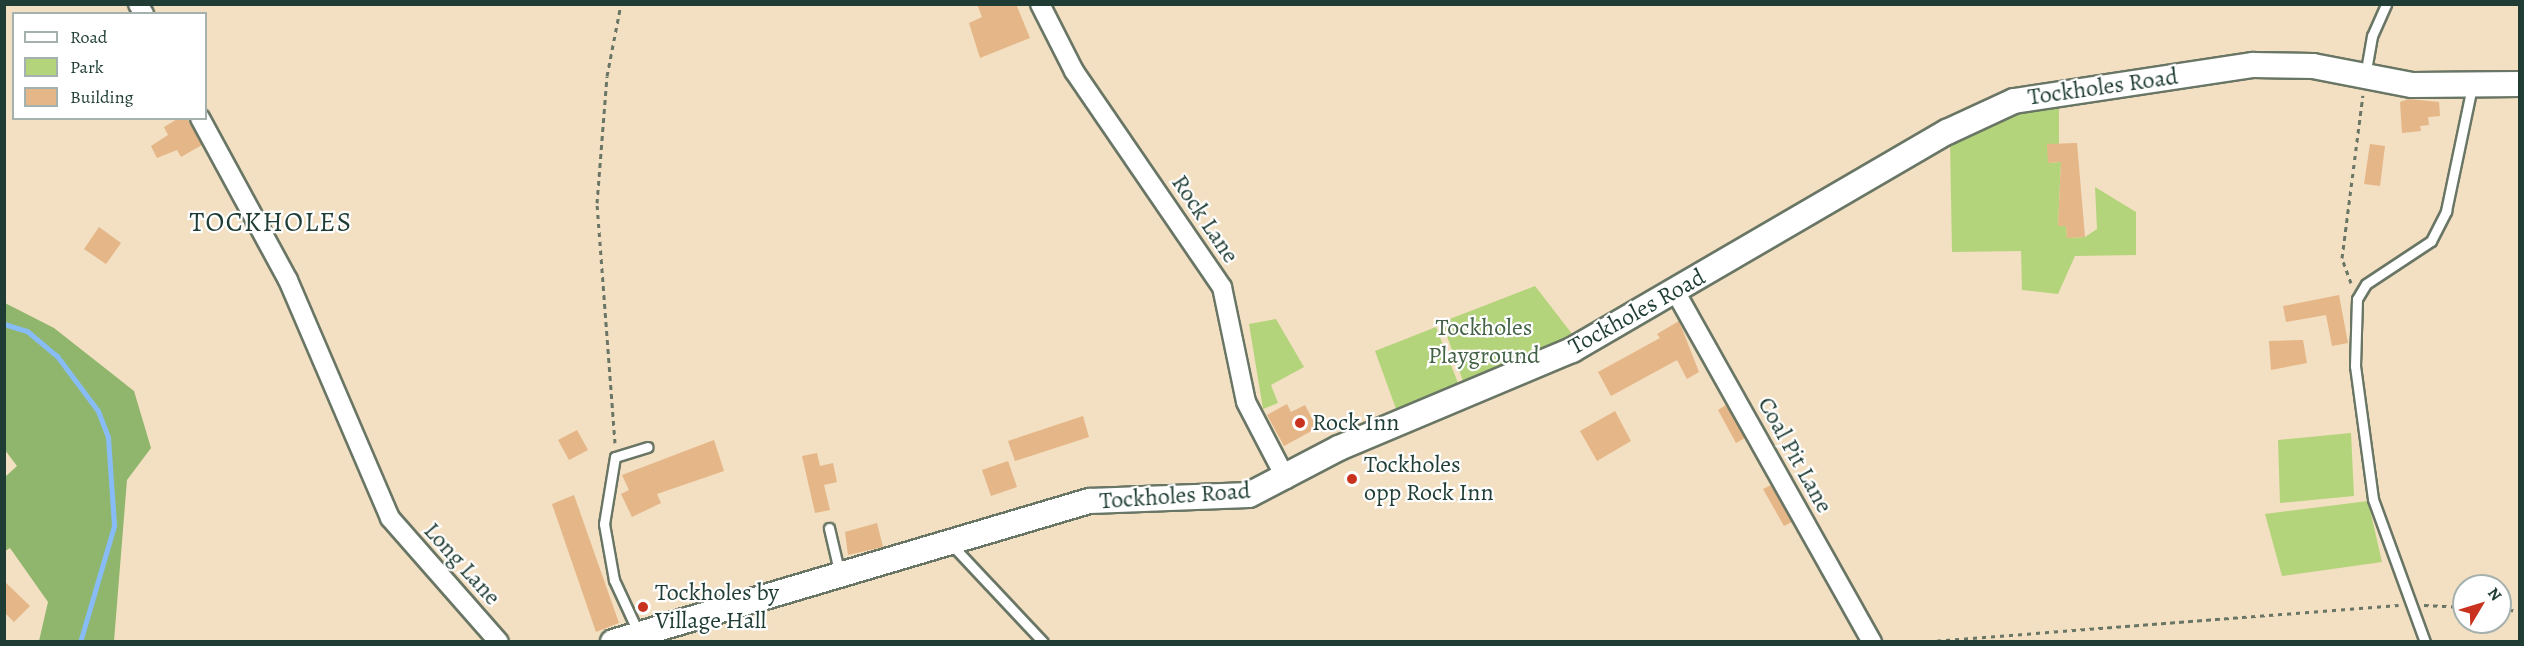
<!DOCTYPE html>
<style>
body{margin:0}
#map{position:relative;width:2524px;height:646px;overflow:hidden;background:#f3dfc1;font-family:Alegreya,serif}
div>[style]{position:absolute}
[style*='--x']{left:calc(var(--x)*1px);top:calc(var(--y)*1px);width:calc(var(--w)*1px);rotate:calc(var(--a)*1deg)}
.green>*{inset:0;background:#b4d47c}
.forest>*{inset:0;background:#8fb66c}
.stream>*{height:5px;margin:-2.5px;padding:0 2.5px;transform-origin:2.5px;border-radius:2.5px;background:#88bcf6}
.building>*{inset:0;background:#e5b687}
.path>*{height:3px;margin-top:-1.5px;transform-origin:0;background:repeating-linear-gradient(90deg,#697665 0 4.5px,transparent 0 9px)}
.roads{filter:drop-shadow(2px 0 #697665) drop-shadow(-2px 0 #697665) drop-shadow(0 2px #697665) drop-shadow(0 -2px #697665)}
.service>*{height:9px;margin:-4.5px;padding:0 4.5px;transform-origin:4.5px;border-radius:4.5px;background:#fff}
.minor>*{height:18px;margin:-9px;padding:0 9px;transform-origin:9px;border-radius:9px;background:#fff}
.tertiary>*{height:24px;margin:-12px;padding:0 12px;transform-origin:12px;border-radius:12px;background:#fff}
.dots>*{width:16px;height:16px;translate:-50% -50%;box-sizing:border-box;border:3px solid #fff;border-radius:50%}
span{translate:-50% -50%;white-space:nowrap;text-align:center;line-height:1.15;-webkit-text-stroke:4.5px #fff;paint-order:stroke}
.street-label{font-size:24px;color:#1f3d34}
.park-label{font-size:24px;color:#446346}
.poi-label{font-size:24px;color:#1f3d34}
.left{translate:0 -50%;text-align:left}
.quarter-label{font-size:27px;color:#1f3d34;letter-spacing:1.5px}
.frame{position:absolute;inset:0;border:6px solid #1f3d34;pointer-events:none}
.legend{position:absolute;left:12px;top:12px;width:195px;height:108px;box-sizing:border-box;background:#fff;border:2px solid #a5b1ae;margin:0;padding:8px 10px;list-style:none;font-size:18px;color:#1f3d34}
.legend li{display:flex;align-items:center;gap:12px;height:30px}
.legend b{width:30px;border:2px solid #a5b1ae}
.north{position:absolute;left:2452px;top:574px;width:60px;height:60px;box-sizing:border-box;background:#fff;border:2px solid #a5b1ae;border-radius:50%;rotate:52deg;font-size:16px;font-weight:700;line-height:24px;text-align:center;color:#1f3d34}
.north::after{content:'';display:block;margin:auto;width:21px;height:27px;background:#c8321e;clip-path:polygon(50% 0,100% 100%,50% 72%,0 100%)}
</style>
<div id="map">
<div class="green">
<i style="clip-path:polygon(2059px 98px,2059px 144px,2048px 163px,2061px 162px,2058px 226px,2066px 226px,2067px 238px,2085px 237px,2097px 229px,2095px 187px,2136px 212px,2136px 255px,2075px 256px,2058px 294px,2022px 290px,2021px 251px,1952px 252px,1950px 142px,1993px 119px)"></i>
<i style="clip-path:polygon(1535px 286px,1576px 339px,1465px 387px,1442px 322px)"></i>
<i style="clip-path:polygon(1276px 319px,1304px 367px,1271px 385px,1278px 403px,1263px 409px,1249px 324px)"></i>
<i style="clip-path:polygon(1436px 327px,1462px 393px,1399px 417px,1375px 351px)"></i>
<i style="clip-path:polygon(2351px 433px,2354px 496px,2280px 503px,2278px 440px)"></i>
<i style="clip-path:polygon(2368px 501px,2382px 562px,2282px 576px,2265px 514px)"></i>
</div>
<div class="forest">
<i style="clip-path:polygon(5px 303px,54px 328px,134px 391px,151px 448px,127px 480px,114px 641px,39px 641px,48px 602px,10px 548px,5px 551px,5px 477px,17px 466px,5px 450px)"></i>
</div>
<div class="stream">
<i style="--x:4;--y:324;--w:24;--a:17"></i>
<i style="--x:27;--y:331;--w:39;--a:40"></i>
<i style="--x:57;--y:356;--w:69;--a:53.3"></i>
<i style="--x:98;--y:411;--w:28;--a:69"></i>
<i style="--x:108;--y:437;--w:89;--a:86.1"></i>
<i style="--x:114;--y:526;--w:121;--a:106.3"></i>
</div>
<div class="building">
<i style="clip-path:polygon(977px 4px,1016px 4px,1030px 38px,980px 58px,969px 23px,982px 17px)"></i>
<i style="clip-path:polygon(2409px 99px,2439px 102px,2440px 116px,2428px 117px,2429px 125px,2420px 126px,2421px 131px,2402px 133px,2400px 102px)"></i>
<i style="clip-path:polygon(179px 118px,187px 118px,202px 145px,181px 157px,177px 150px,157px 158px,151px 146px,168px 135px,164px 127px)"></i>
<i style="clip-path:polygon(2077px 143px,2085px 237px,2067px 238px,2066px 226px,2058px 226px,2061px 162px,2048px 163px,2047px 144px)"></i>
<i style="clip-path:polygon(2370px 144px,2385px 146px,2380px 186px,2364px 184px)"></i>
<i style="clip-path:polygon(99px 227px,121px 243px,106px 264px,84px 249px)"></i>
<i style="clip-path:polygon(2339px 295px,2348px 343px,2332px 346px,2326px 315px,2286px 322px,2283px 306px)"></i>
<i style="clip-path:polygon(1679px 321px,1699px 372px,1687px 379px,1677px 360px,1611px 396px,1598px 372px,1660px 338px,1657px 334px)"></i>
<i style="clip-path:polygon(2303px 340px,2307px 363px,2271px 370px,2269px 341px)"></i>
<i style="clip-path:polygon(1287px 404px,1291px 412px,1305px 405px,1317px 428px,1284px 446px,1267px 415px)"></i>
<i style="clip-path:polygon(1726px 405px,1745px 438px,1736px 443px,1718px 410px)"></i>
<i style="clip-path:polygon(1615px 411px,1631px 441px,1597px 461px,1580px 431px)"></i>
<i style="clip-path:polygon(1083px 416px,1089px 437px,1015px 461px,1008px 441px)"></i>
<i style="clip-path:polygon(577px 430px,588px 450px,569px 460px,558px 440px)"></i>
<i style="clip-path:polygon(714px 440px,724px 471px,657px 494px,661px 503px,632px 517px,621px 494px,629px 490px,622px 475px)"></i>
<i style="clip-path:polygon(817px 453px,820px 466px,833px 463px,837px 482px,824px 485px,830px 510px,815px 513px,802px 456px)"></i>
<i style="clip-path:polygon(1008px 461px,1017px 487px,991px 496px,982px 470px)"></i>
<i style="clip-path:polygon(1771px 485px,1792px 522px,1784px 526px,1763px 489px)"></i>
<i style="clip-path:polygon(574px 495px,619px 623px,596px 632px,552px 504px)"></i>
<i style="clip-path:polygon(877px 523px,883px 547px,848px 555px,845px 532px)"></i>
<i style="clip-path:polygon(4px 581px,30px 606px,14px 622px,4px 612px)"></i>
</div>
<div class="path">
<i style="--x:2351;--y:283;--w:27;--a:-110"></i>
<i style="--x:2342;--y:258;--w:164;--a:-82.7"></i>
<i style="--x:615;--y:443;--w:241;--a:-94.3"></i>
<i style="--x:597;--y:203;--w:127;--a:-85.5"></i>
<i style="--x:607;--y:76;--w:73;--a:-79"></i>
<i style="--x:2424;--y:605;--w:40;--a:2.9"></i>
<i style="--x:2500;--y:609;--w:20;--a:6"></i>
<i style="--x:1919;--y:642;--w:481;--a:-4.4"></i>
</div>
<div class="roads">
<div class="service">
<i style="--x:2365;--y:76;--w:41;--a:-80.1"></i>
<i style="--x:2372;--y:36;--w:35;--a:-66"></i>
<i style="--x:829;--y:528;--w:48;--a:76.8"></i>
<i style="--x:951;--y:544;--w:134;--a:46.8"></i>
<i style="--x:639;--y:634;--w:60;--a:-114.8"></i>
<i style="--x:614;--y:580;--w:57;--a:-100.1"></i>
<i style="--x:604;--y:524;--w:68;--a:-80.7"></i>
<i style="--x:615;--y:457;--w:34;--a:-17"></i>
<i style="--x:2425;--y:642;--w:152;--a:-110"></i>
<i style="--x:2373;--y:499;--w:134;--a:-97.7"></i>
<i style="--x:2355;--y:366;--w:67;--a:-88.3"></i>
<i style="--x:2357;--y:299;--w:17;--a:-59"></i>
<i style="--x:2366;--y:284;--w:78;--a:-33.5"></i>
<i style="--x:2431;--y:241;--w:34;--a:-63"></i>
<i style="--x:2446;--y:211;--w:127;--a:-78.2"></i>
</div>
<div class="minor">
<i style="--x:138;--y:4;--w:12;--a:59"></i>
<i style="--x:1040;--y:4;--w:75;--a:63.1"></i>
<i style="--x:1074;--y:71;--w:262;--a:55.6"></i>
<i style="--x:1222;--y:287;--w:117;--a:78.2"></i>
<i style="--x:1246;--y:402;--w:87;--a:62.5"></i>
<i style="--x:200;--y:118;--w:184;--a:61.5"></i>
<i style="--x:288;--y:280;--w:259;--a:66.8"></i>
<i style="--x:390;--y:518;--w:165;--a:48.7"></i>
<i style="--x:1675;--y:291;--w:403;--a:60.7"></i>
</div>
<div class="tertiary">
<i style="--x:613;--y:642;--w:497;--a:-16.5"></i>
<i style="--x:1090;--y:501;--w:159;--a:-2.2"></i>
<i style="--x:1249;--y:495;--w:102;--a:-27.6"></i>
<i style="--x:1339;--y:448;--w:253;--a:-22.8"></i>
<i style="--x:1572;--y:350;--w:434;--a:-30.2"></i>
<i style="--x:1947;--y:132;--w:74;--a:-24.8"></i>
<i style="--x:2014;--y:101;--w:242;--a:-8.6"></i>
<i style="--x:2253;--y:65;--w:60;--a:1"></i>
<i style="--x:2313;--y:66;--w:101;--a:10.9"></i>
<i style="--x:2412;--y:85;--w:108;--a:-0.5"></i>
</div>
</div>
<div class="dots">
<i style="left:1300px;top:423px;background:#c8321e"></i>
<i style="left:1352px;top:479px;background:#c8321e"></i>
<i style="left:643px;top:607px;background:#c8321e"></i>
</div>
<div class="street-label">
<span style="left:2103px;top:87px;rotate:-8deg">Tockholes Road</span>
<span style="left:1205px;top:219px;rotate:56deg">Rock Lane</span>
<span style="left:1637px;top:312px;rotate:-29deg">Tockholes Road</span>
<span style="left:1795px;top:455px;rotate:61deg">Coal Pit Lane</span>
<span style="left:1175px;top:496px;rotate:-4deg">Tockholes Road</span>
<span style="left:462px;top:564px;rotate:48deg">Long Lane</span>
</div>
<div class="park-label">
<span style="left:1484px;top:342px">Tockholes<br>Playground</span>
</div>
<div class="poi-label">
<span class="left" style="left:1312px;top:423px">Rock Inn</span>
<span class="left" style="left:1364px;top:479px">Tockholes<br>opp Rock Inn</span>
<span class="left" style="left:655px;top:607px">Tockholes by<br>Village Hall</span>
</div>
<div class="quarter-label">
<span style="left:271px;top:223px">TOCKHOLES</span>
</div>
<div class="frame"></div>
<ul class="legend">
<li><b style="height:8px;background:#fff"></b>Road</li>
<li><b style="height:16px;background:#b4d47c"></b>Park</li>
<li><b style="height:16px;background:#e5b687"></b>Building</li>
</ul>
<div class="north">N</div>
</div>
